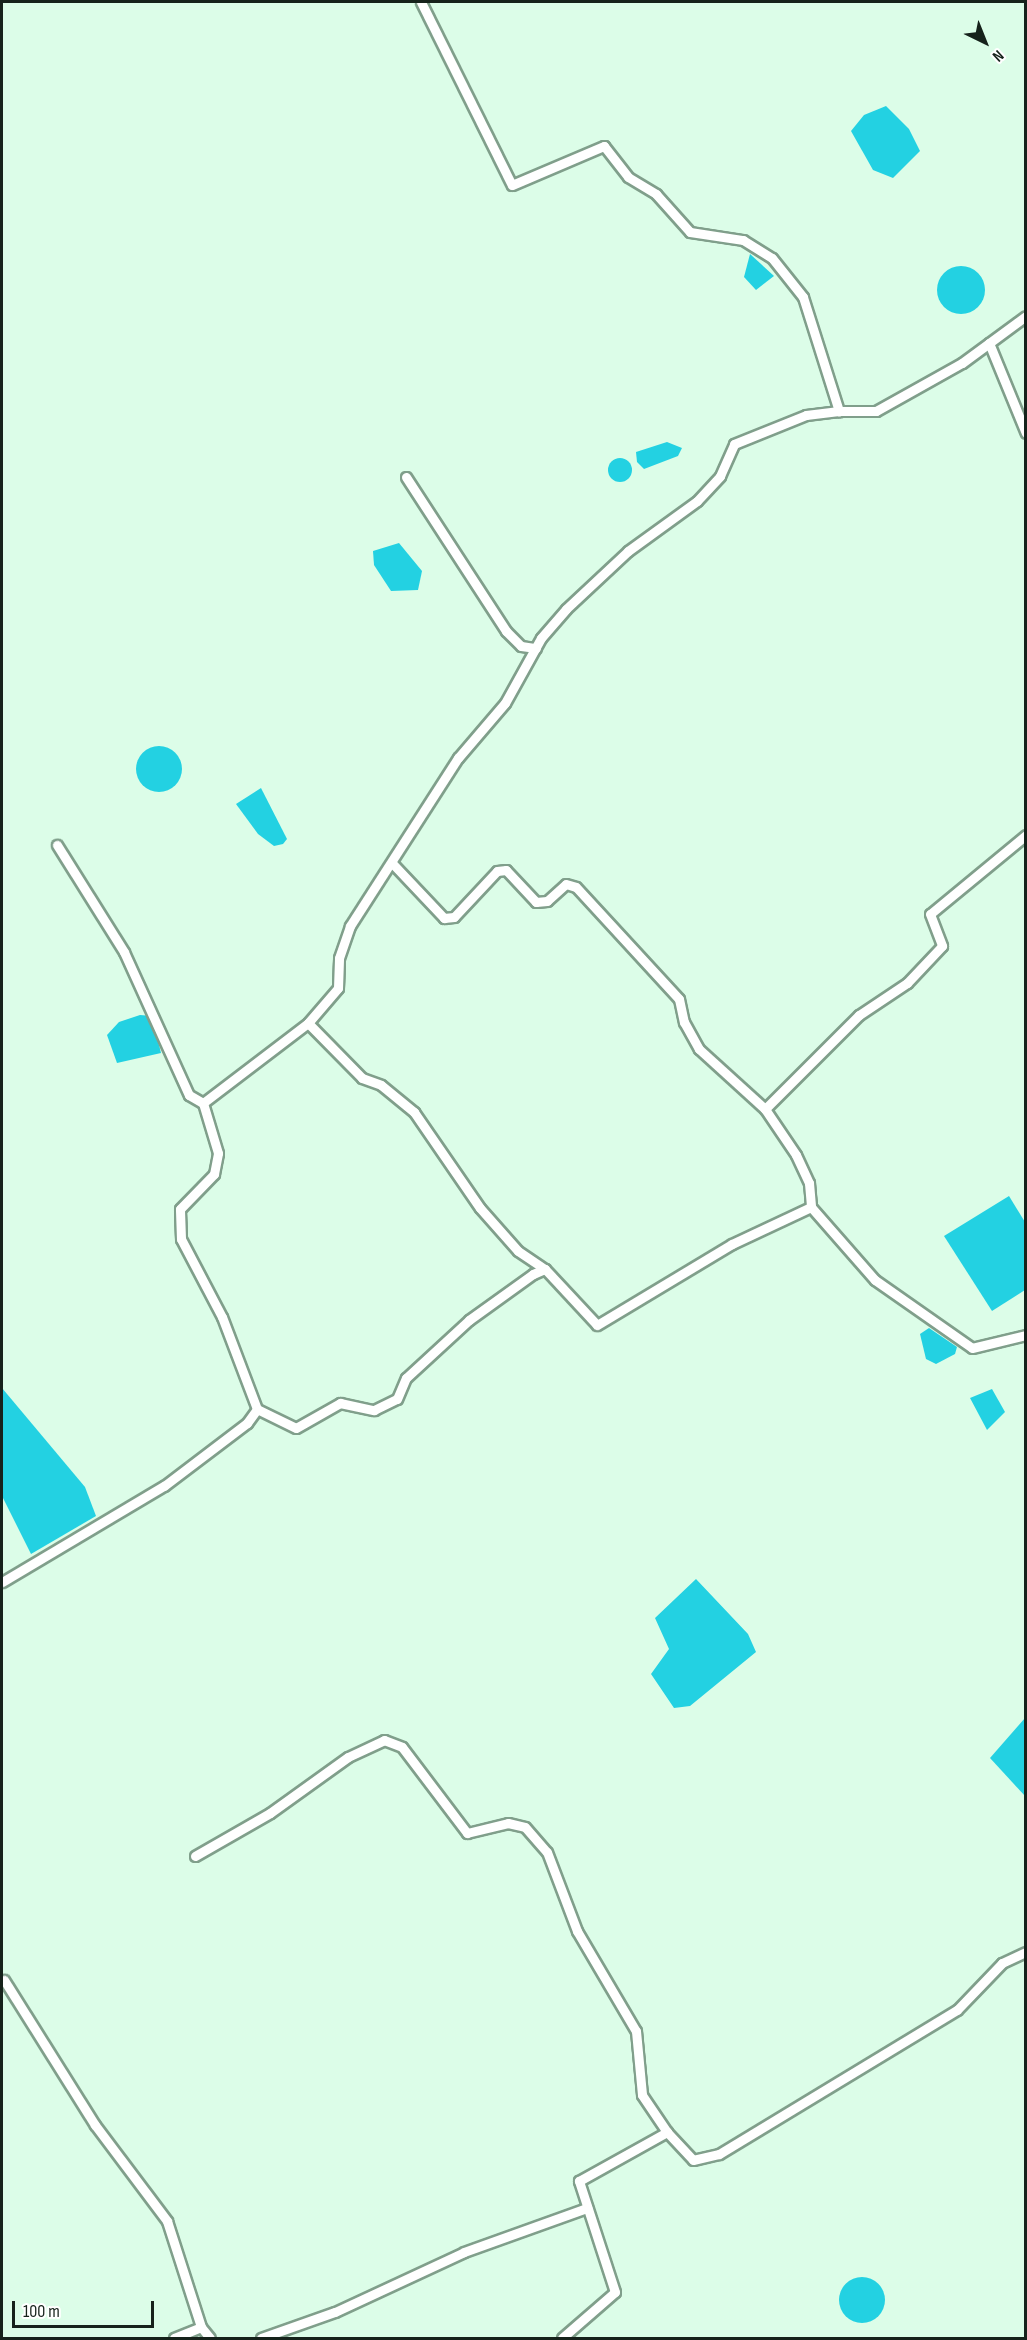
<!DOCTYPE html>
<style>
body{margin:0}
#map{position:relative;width:1027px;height:2340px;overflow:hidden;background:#dcfde8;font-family:"Sofia Sans Condensed",sans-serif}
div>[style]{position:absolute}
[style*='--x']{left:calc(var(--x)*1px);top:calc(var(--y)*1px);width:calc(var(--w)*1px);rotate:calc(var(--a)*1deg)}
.water>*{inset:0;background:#23d1e2}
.round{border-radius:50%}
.roads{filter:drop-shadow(2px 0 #809f8b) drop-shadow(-2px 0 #809f8b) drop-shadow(0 2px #809f8b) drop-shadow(0 -2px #809f8b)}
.minor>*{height:9px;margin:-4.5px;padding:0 4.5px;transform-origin:4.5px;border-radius:4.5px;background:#fff}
span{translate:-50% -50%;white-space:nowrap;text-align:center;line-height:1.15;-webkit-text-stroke:4.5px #fff;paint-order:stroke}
.frame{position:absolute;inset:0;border:3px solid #16221b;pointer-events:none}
.north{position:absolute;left:955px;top:12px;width:60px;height:60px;-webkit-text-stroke:4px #fff;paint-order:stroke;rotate:137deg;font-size:16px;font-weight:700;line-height:24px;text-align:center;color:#16221b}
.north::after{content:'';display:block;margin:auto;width:21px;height:27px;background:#16221b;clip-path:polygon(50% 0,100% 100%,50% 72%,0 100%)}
.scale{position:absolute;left:12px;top:2301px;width:142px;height:27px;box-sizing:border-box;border:3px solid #16221b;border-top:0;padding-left:8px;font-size:18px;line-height:21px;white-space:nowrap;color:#16221b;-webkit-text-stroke:4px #fff;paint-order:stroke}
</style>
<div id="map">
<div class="water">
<i style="clip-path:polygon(886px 106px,909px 129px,920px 151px,893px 178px,873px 170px,851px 131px,864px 115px)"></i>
<i style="clip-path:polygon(750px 254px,774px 276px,756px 290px,744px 277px)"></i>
<i class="round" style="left:937px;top:266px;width:48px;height:48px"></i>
<i style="clip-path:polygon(667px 442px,682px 448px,678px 456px,644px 469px,637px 462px,636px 452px)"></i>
<i class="round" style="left:608px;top:458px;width:24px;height:24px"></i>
<i style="clip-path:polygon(399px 543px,422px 571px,418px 590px,391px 591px,374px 565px,373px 551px)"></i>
<i class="round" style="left:136px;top:746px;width:46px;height:46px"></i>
<i style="clip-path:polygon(261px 788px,287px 839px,283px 844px,274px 846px,258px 834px,236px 804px)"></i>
<i style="clip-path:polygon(140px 1015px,152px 1016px,161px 1053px,117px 1063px,107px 1035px,119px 1022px)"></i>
<i style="clip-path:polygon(1009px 1196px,1025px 1222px,1025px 1290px,992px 1311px,944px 1236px)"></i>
<i style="clip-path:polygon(929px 1328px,957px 1347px,955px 1354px,936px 1364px,926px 1359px,920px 1334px)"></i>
<i style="clip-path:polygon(2px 1388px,85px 1487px,96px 1516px,31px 1554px,2px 1496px)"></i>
<i style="clip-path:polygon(992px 1389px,1005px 1412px,987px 1430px,970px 1398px)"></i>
<i style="clip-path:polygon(696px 1579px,748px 1634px,756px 1652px,690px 1706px,674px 1708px,651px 1674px,669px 1649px,655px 1618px)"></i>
<i style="clip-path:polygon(1025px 1718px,1025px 1796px,990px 1758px)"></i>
<i class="round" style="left:839px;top:2277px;width:46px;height:46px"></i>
</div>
<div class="roads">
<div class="minor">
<i style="--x:421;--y:2;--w:204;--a:63.6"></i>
<i style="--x:512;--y:185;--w:100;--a:-23"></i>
<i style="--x:604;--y:146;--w:39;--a:52"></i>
<i style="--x:628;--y:177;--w:33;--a:31"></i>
<i style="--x:656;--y:194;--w:51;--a:48.2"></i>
<i style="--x:690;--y:232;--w:54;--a:8.6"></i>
<i style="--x:743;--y:240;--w:34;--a:32"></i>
<i style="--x:772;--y:258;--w:50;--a:51.5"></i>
<i style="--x:803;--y:297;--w:120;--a:72.5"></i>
<i style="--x:839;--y:411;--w:37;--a:0"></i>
<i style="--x:876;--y:411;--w:98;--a:-29.2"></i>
<i style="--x:962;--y:363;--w:79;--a:-36.3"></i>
<i style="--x:989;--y:343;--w:97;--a:67.7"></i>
<i style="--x:406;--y:477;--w:184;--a:57"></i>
<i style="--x:506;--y:631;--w:21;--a:45"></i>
<i style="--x:521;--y:646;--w:15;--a:8"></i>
<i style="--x:1026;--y:835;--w:124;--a:140.5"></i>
<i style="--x:930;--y:914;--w:34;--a:69"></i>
<i style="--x:942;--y:946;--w:51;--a:133.4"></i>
<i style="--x:907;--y:983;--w:58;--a:146.3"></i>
<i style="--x:859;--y:1015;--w:133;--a:135"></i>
<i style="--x:765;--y:1109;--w:55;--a:56"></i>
<i style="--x:796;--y:1155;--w:31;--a:65"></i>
<i style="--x:809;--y:1183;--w:24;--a:85"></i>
<i style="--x:811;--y:1207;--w:97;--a:48.8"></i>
<i style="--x:875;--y:1280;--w:118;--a:35"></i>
<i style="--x:972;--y:1348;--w:56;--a:-13.5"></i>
<i style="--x:57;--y:845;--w:126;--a:57.9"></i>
<i style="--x:124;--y:952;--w:157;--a:65.6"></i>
<i style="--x:189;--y:1095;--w:16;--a:30"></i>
<i style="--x:392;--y:863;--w:76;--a:46.6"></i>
<i style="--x:444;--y:918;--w:10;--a:-6"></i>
<i style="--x:454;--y:917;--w:63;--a:-46.9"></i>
<i style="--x:497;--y:871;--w:9;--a:-6"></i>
<i style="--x:506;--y:870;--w:44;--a:46.8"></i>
<i style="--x:536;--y:902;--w:11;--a:-5"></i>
<i style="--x:547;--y:901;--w:25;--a:-42"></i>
<i style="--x:566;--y:884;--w:10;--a:17"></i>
<i style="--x:576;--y:887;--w:152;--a:47.4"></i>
<i style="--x:679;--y:999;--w:24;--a:78"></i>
<i style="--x:684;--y:1022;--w:31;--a:61"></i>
<i style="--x:699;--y:1049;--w:89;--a:42.3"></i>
<i style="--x:308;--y:1023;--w:77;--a:45.5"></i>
<i style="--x:362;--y:1078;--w:20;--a:20"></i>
<i style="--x:381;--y:1085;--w:43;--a:39.3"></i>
<i style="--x:414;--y:1112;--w:116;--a:55.5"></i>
<i style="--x:480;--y:1208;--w:57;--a:48.5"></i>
<i style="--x:518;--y:1251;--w:32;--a:34"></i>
<i style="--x:257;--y:1409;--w:43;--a:26"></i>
<i style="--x:296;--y:1428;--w:51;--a:-29.6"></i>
<i style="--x:340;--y:1403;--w:35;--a:12"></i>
<i style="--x:374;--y:1410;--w:25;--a:-26"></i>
<i style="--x:397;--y:1399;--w:23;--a:-67"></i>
<i style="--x:406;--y:1378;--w:86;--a:-42.6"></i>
<i style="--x:469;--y:1320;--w:79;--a:-35.7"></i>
<i style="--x:533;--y:1274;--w:13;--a:-23"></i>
<i style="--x:545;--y:1269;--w:76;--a:47.1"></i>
<i style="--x:597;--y:1325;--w:157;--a:-31"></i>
<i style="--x:732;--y:1244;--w:87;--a:-25.1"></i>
<i style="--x:2;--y:1582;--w:188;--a:-30.7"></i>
<i style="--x:164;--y:1486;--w:104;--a:-37.2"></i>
<i style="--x:247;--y:1423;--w:17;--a:-54"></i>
<i style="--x:257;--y:1409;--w:98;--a:-110.8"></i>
<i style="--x:222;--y:1317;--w:88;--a:-117.7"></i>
<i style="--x:181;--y:1239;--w:30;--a:-92"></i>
<i style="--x:180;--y:1209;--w:49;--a:-45.8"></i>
<i style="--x:214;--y:1174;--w:21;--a:-79"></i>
<i style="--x:218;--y:1153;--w:52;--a:-106.7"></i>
<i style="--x:203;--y:1103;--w:132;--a:-37.3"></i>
<i style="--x:308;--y:1023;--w:46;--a:-49.4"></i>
<i style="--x:338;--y:988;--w:30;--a:-88"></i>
<i style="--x:339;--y:958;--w:34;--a:-71"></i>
<i style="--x:350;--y:926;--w:200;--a:-57.3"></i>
<i style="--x:458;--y:758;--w:72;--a:-49.5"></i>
<i style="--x:505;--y:703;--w:74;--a:-61"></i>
<i style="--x:541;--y:638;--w:38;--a:-49"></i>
<i style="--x:566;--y:609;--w:85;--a:-43.1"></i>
<i style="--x:628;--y:551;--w:85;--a:-35.9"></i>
<i style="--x:697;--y:501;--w:34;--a:-47"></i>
<i style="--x:720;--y:476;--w:35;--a:-66"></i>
<i style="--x:734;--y:444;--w:78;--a:-21.9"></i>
<i style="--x:806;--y:415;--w:33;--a:-7"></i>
<i style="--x:195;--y:1856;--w:86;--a:-29.8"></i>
<i style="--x:270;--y:1813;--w:96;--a:-35.7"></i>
<i style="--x:348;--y:1757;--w:40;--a:-25"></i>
<i style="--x:384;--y:1740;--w:19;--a:21"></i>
<i style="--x:402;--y:1747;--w:108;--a:52.9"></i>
<i style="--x:467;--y:1833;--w:42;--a:-13.7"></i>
<i style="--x:508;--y:1823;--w:17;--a:13"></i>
<i style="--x:525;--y:1827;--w:33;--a:49"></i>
<i style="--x:547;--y:1852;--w:85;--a:69.2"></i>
<i style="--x:577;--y:1931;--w:116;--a:59.5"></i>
<i style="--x:636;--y:2031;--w:64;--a:84.6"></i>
<i style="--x:642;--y:2095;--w:45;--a:56"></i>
<i style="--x:4;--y:1980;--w:171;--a:57.9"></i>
<i style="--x:95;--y:2125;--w:120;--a:53.1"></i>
<i style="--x:167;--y:2221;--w:111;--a:72.2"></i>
<i style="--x:201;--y:2327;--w:14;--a:51"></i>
<i style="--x:174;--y:2338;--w:29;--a:-22"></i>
<i style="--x:261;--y:2338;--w:78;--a:-19.4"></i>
<i style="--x:335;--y:2312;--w:142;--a:-24.9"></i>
<i style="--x:464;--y:2252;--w:131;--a:-19.7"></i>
<i style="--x:562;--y:2338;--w:70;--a:-41"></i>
<i style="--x:615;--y:2292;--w:117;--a:-108"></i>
<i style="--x:579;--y:2181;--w:101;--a:-29.1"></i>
<i style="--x:667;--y:2132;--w:38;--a:47"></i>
<i style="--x:693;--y:2160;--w:27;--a:-13"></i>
<i style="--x:719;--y:2154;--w:278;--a:-31.2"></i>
<i style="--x:957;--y:2010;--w:65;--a:-46.2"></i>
<i style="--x:1002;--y:1963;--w:26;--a:-25"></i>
</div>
</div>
<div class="frame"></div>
<div class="north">N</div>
<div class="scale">100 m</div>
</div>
